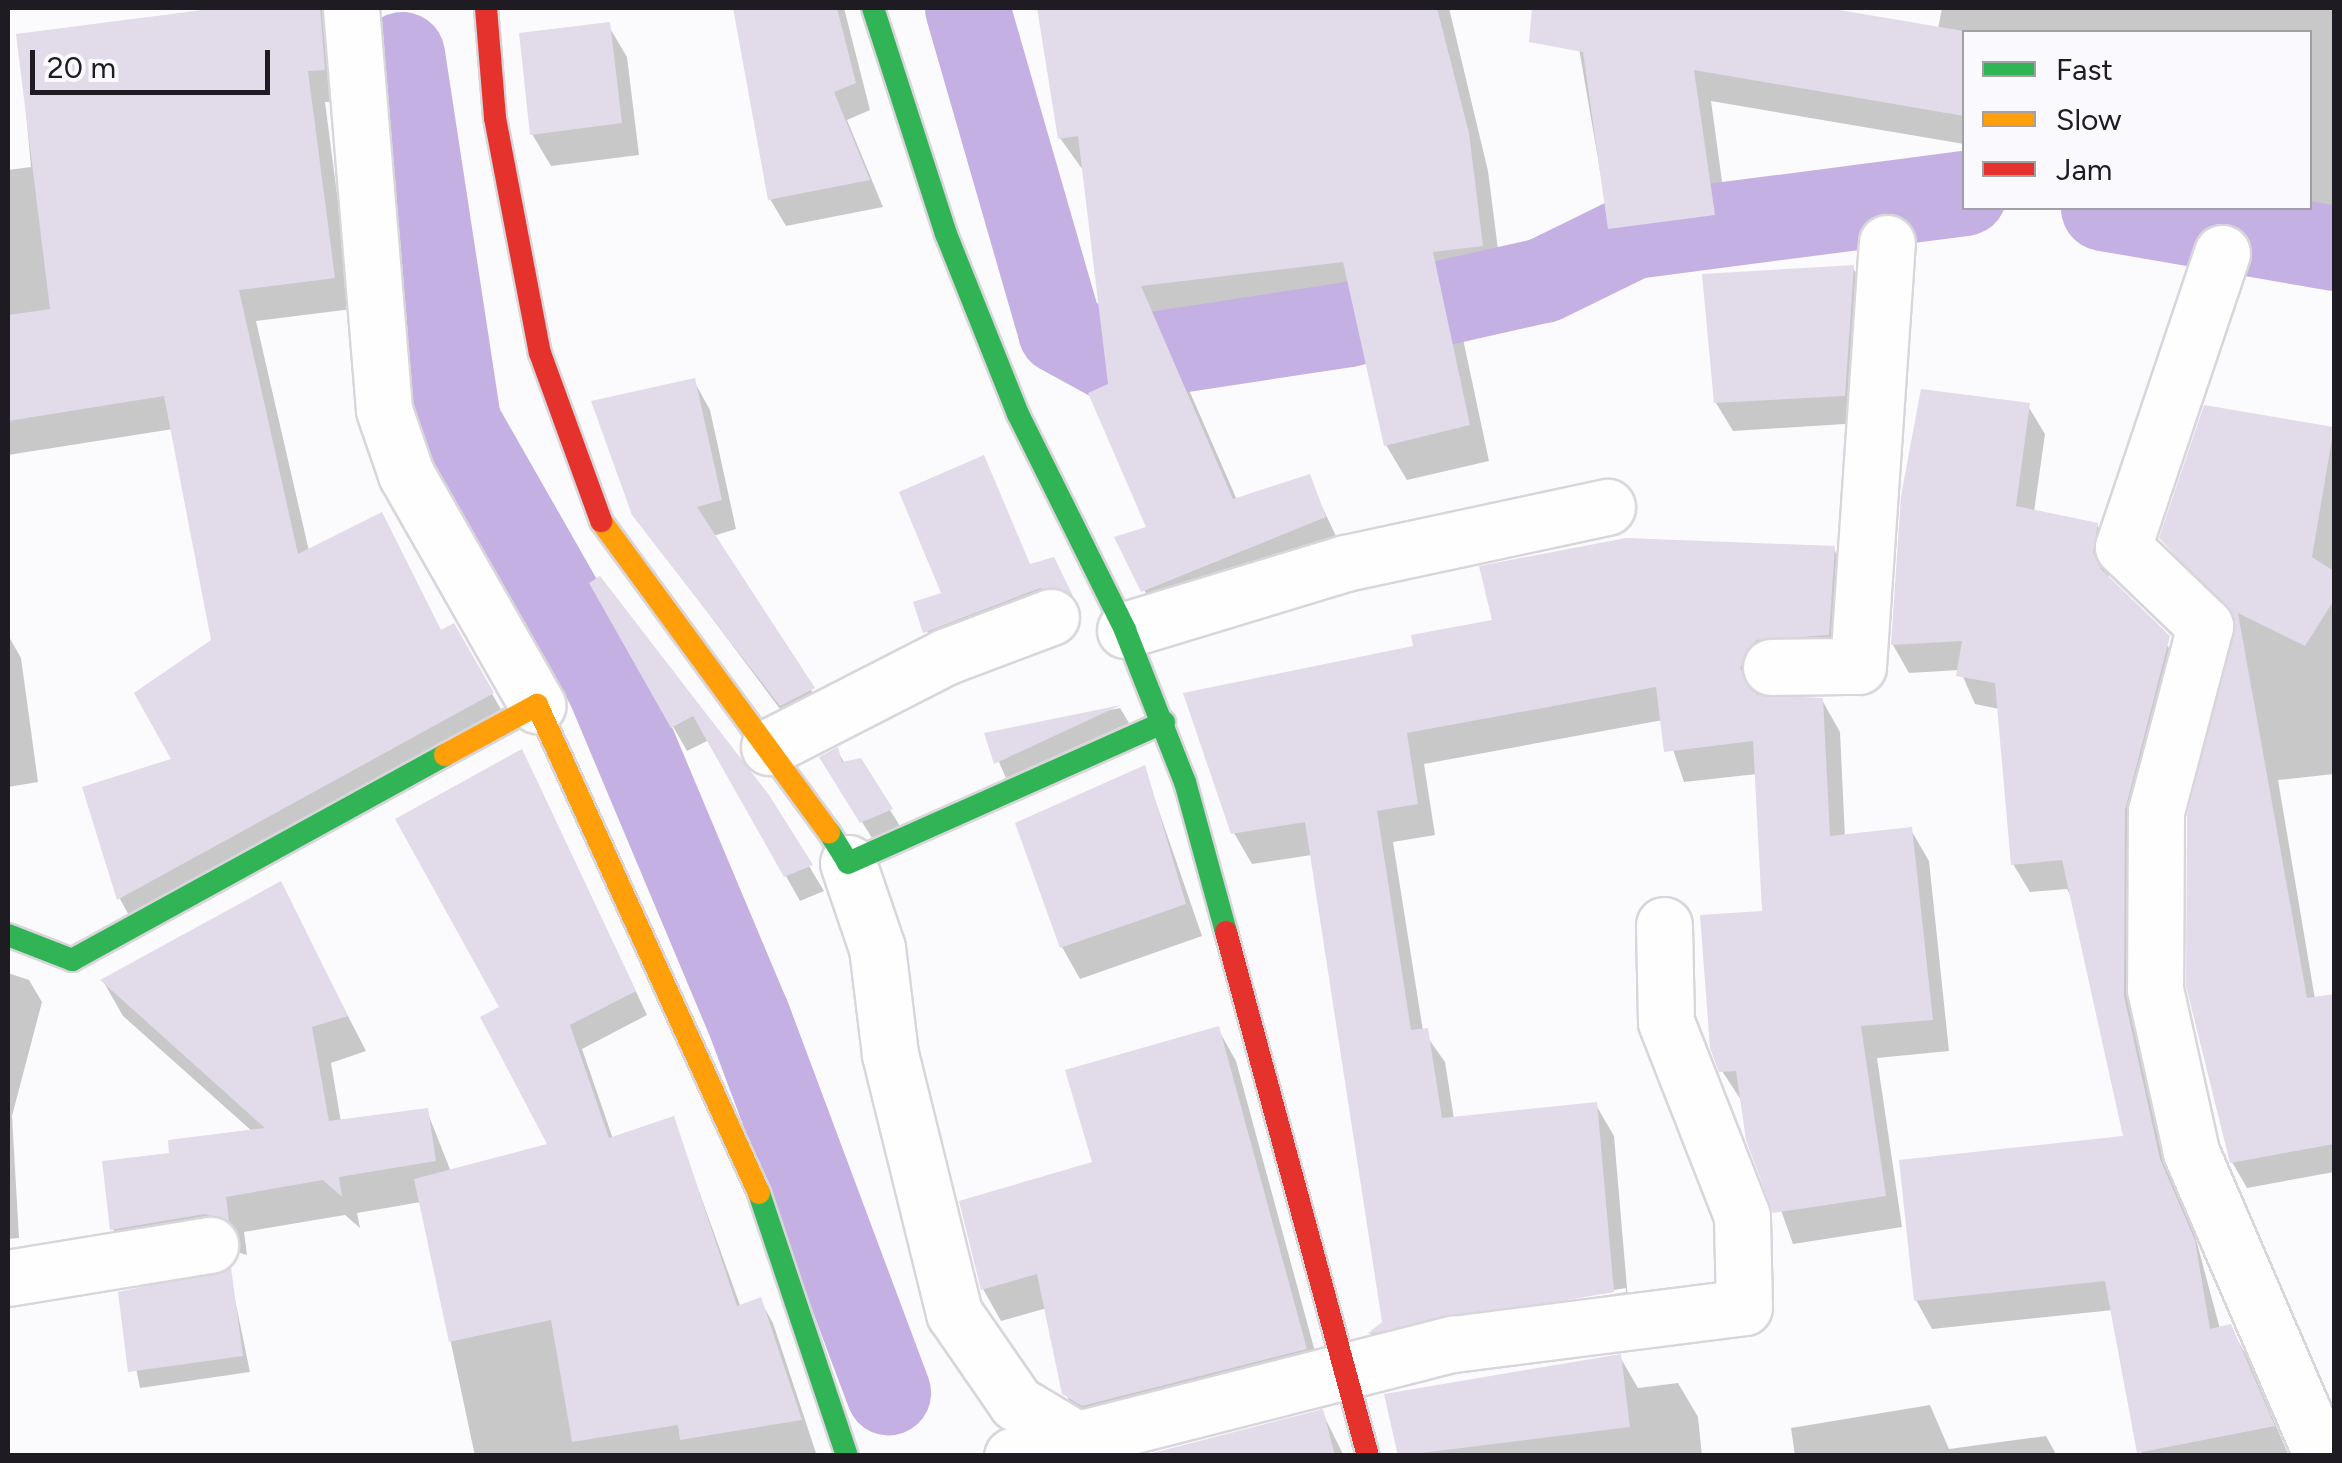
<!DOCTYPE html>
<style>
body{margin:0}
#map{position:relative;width:2342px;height:1463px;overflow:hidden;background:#fbfafc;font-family:Figtree,sans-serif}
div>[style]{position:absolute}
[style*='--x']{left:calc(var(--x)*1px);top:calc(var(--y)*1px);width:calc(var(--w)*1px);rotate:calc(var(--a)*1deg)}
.shadow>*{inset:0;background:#0003}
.canal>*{height:85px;margin:-42.5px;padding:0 42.5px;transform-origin:42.5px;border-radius:42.5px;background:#c4b0e2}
.building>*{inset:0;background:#e1dbea}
.roads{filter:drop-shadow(2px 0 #d8d6db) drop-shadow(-2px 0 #d8d6db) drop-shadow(0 2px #d8d6db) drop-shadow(0 -2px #d8d6db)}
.street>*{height:55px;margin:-27.5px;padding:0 27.5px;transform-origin:27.5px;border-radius:27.5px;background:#fefeff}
.fast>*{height:22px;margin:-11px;padding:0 11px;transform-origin:11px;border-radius:11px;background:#30b455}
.slow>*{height:22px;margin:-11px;padding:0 11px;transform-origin:11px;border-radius:11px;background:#ff9f0a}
.jam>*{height:22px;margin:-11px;padding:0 11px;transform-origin:11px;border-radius:11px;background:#e5322d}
span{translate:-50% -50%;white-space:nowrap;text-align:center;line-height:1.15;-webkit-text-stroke:10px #faf9fd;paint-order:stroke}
.frame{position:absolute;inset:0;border:10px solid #1e1b22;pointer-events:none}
.legend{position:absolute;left:1962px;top:30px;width:350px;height:180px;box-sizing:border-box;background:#faf9fd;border:2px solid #a2a0a5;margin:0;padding:12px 18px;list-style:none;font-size:30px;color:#1e1b22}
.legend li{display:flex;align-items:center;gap:20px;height:50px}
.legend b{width:50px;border:2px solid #a2a0a5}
.scale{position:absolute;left:30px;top:50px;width:240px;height:45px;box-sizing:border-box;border:5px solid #1e1b22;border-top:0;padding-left:12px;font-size:30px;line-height:35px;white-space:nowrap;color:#1e1b22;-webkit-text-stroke:8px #faf9fd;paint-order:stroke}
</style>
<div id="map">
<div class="shadow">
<i style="clip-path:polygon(265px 8px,322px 8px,337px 33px,341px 101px,325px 102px,352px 309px,256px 321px,309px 551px,442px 632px,453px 626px,510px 725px,137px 930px,120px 899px,214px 641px,173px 429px,8px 455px,8px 170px,31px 167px,19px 36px)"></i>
<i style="clip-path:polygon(735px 8px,844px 8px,870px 110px,847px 120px,883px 207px,786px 226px,770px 199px)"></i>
<i style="clip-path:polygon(1039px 8px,1449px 8px,1488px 171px,1502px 281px,1452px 287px,1489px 461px,1407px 480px,1386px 445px,1353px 299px,1159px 321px,1237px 500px,1308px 477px,1344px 553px,1164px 627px,1117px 539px,1149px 529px,1111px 386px,1085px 173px,1060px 138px)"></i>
<i style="clip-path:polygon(1572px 8px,1812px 8px,1938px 29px,1942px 8px,2334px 8px,2334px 268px,2266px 255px,2248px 223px,2250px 208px,2310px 208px,2310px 32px,1964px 32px,1964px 144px,1711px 101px,1731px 247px,1629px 260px,1610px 228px)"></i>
<i style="clip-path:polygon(608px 25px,627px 57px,639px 155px,551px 166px,532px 134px)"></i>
<i style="clip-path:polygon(1853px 268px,1869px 295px,1860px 423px,1733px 431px,1716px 403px)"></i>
<i style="clip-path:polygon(694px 381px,710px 410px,736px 529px,713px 536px,829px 718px,798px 733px,634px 514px)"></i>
<i style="clip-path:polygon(2028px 406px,2045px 434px,2034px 512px,2097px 525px,2113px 553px,2108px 579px,2185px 666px,2139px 1026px,2220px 1329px,2230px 1327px,2246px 1355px,2288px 1454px,2142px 1456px,2113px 1310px,1932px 1329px,1916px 1300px,2126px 1138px,2080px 912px,2067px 889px,2030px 892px,2013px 864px,1999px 709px,1975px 704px,1960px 670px,1909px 673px,1893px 645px)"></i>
<i style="clip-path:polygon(2206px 408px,2334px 430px,2334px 774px,2278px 780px,2315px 999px,2334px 996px,2334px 1172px,2247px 1188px,2232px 1162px,2236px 626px,2162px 538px)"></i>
<i style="clip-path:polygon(983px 458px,1031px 567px,1062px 576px,1079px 610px,1050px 603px,934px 648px,916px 604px,944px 595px)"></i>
<i style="clip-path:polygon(evenodd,1833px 548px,1852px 579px,1846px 666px,1774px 671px,1759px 697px,1822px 700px,1840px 732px,1845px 837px,1911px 830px,1929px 861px,1949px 1051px,1877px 1058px,1902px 1227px,1793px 1244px,1743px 1103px,1722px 1071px,1764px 913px,1757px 774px,1684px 782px,1663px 720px,1424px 764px,1435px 835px,1393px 842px,1423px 1031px,1445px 1062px,1454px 1119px,1596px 1105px,1614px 1136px,1630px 1323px,1388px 1364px,1370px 1334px,1385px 1323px,1312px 855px,1252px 864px,1234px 833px,1416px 648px,1833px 548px,1626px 1288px,1626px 1292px,1395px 1331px,1395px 1326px,1626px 1288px)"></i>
<i style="clip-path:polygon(592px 584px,767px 796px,824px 891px,800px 901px,709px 740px,687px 751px)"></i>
<i style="clip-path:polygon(8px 635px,21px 658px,38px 782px,8px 787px)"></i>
<i style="clip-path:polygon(1120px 708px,1129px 723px,1006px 778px,987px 735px)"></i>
<i style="clip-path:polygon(837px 750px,845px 764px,859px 761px,900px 826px,872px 838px,822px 758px)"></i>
<i style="clip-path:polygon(1144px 768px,1202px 936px,1080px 979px,1062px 947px)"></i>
<i style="clip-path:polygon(534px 775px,647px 1015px,582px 1049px,613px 1139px,673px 1119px,741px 1308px,760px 1300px,773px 1323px,817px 1456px,475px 1456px,421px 1202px,357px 1213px,360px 1228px,345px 1215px,244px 1232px,247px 1255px,227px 1249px,133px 1264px,113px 1229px,172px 1155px,253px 1132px,123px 1016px,103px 981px,280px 884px,366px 1051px,331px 1063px,341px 1122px,427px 1111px,451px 1172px,551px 1146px,502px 1008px)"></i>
<i style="clip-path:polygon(8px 973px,29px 980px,42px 1002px,12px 1116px,19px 1238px,8px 1239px)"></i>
<i style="clip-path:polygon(1218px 1029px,1236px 1061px,1323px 1381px,1084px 1426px,1065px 1393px,1047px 1308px,1001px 1321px,983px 1289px)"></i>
<i style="clip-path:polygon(229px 1271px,250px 1372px,140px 1388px,121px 1294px)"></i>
<i style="clip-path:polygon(1620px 1357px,1638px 1388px,1678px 1383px,1698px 1417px,1702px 1456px,1399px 1456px)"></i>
<i style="clip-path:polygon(1930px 1405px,1949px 1449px,2046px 1436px,2057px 1456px,1795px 1456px,1791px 1428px)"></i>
<i style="clip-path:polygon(1322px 1412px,1344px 1456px,1151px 1456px)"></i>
</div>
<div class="canal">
<i style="--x:967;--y:8;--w:336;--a:73.9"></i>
<i style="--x:1060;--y:331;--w:60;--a:28.7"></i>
<i style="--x:1113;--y:360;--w:237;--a:-8.7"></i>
<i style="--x:1347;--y:324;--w:201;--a:-12.7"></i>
<i style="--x:1543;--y:280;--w:100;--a:-26.1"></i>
<i style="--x:1633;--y:236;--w:334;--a:-7.4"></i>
<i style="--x:402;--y:54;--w:372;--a:81.3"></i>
<i style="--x:458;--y:422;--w:303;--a:60.3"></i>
<i style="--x:608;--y:685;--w:358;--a:67.2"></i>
<i style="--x:747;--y:1015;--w:403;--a:69.5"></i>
<i style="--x:2103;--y:208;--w:234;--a:9.8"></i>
</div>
<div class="building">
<i style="clip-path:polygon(218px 8px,320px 8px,325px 70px,308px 71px,335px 278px,239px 290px,298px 554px,382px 512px,441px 630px,454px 623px,494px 693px,117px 900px,82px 787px,171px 759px,134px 693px,211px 640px,164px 396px,8px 421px,8px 315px,50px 309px,16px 34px)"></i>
<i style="clip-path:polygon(733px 8px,837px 8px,856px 83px,834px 92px,870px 180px,768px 200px)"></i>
<i style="clip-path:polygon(1037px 8px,1437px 8px,1469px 133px,1483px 246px,1433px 252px,1470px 425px,1384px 446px,1343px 262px,1141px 286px,1233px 499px,1310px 474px,1326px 517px,1141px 592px,1114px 537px,1146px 527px,1088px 393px,1108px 384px,1078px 136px,1058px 139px)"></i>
<i style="clip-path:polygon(1532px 8px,1827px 8px,1964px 31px,1964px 116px,1694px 70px,1715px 215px,1608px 229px,1583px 52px,1529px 42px)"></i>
<i style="clip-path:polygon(610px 22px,622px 123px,530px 135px,519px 33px)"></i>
<i style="clip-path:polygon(1854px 265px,1845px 396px,1714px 403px,1702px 274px)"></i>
<i style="clip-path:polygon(695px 378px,722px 500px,697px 507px,815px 688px,780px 706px,632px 515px,591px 401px)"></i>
<i style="clip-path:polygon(1921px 389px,2030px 403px,2016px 506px,2098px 523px,2093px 553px,2101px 569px,2170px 636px,2125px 810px,2124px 996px,2160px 1159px,2195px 1240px,2210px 1329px,2231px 1324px,2275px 1426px,2137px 1453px,2105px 1281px,1914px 1301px,1899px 1160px,2123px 1136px,2062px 860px,2011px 865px,1995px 683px,1956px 676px,1962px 641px,1891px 645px,1901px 496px)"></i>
<i style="clip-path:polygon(2204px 405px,2334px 427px,2312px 557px,2334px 571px,2334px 600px,2305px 646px,2238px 613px,2307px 998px,2334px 994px,2334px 1144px,2230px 1163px,2186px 986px,2187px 815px,2235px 619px,2159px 538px)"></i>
<i style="clip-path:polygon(984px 455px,1030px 564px,1054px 557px,1073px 596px,1040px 588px,923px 633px,913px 602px,941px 593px,899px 492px)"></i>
<i style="clip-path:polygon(1626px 538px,1835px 546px,1829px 635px,1756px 640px,1740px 668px,1757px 695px,1823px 698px,1830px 836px,1912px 827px,1933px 1020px,1861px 1026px,1886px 1196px,1773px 1213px,1746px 1140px,1736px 1071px,1719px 1072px,1710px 1048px,1700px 915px,1762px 911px,1753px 741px,1664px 752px,1656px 687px,1407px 733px,1418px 804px,1377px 811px,1411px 1030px,1428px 1028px,1442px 1118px,1597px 1102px,1614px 1292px,1367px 1334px,1382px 1322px,1305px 822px,1231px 834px,1183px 693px,1413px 646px,1411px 635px,1492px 620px,1479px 566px)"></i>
<i style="clip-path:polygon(600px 576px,769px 795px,813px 865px,784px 877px,693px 716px,671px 728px,589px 583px)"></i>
<i style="clip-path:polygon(1121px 705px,994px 764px,984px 733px)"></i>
<i style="clip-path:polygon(838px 747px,842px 762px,861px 758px,893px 809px,860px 823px,819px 757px)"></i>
<i style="clip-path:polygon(522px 749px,636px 991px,570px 1025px,609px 1138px,674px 1116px,737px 1306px,761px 1297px,802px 1420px,680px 1440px,678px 1425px,572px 1442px,551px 1320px,449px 1342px,414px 1179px,547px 1144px,480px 1017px,499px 1007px,395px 819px)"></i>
<i style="clip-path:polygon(1145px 765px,1186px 904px,1060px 948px,1015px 823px)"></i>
<i style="clip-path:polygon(281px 881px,348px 1016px,312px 1027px,329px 1121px,428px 1108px,436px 1161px,339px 1177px,342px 1197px,323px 1180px,226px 1197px,229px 1221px,205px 1214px,110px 1230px,102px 1161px,169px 1153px,168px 1140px,265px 1128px,100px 980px)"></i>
<i style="clip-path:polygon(1219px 1026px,1307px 1349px,1082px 1406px,1062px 1394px,1037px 1274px,981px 1290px,959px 1201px,1092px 1162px,1065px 1070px)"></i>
<i style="clip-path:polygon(231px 1268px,243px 1356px,128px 1372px,118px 1292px)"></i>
<i style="clip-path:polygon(1621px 1354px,1630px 1427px,1398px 1456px,1384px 1394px)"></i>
<i style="clip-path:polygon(1323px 1409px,1335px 1456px,1141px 1456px)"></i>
</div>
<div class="roads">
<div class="street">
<i style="--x:351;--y:8;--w:403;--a:85.3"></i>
<i style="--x:384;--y:410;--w:68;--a:71"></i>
<i style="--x:406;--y:474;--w:266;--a:60.4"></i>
<i style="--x:2222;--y:253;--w:310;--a:108.6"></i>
<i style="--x:2123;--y:547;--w:114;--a:43.9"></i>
<i style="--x:2205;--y:626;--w:191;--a:104.8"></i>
<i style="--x:2156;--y:811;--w:178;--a:90.3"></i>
<i style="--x:2155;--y:989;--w:167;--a:77.5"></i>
<i style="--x:2191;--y:1152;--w:331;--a:66.7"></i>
<i style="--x:1125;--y:630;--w:230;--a:-16.9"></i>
<i style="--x:1345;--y:563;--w:268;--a:-12.1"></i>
<i style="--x:1771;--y:667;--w:87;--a:-0.7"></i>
<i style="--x:1858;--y:666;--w:424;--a:-86.1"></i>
<i style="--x:769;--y:747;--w:200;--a:-27.1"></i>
<i style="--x:947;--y:656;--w:111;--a:-20.6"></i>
<i style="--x:848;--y:863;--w:90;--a:71.2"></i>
<i style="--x:877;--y:948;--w:107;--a:83"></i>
<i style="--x:890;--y:1054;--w:267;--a:76.1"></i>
<i style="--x:954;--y:1313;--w:109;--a:55.4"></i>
<i style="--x:1016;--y:1403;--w:66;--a:30.8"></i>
<i style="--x:8;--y:1278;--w:205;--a:-9.3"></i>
<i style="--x:1012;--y:1456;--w:455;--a:-14.3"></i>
<i style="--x:1453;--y:1344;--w:293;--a:-7.2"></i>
<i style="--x:1744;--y:1307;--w:91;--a:-91.3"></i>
<i style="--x:1742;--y:1216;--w:208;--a:-111.4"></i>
<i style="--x:1666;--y:1022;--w:97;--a:-91.2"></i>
</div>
<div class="fast">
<i style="--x:873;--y:8;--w:237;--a:72.1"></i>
<i style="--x:946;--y:234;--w:194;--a:68.2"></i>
<i style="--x:1018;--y:414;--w:241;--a:63.6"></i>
<i style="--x:1125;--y:630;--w:163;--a:68.5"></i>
<i style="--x:1185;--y:782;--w:156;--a:74.7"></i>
<i style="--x:829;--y:832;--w:36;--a:58"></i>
<i style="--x:848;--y:863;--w:346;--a:-24"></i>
<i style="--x:8;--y:935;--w:69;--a:21.3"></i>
<i style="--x:72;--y:960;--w:426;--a:-28.8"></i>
<i style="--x:759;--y:1193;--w:277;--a:71.5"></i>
</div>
<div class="slow">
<i style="--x:601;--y:521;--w:386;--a:53.8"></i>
<i style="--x:445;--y:755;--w:105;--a:-28.5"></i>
<i style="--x:537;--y:705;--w:536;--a:65.54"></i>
</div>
<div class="jam">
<i style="--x:486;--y:8;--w:110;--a:85.3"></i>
<i style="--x:495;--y:118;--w:239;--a:79.2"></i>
<i style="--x:540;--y:353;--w:179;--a:70"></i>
<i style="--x:1226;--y:932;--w:543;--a:74.84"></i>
</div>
</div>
<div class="frame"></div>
<ul class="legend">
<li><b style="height:12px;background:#30b455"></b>Fast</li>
<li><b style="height:12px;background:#ff9f0a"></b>Slow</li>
<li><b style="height:12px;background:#e5322d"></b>Jam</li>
</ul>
<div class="scale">20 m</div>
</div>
